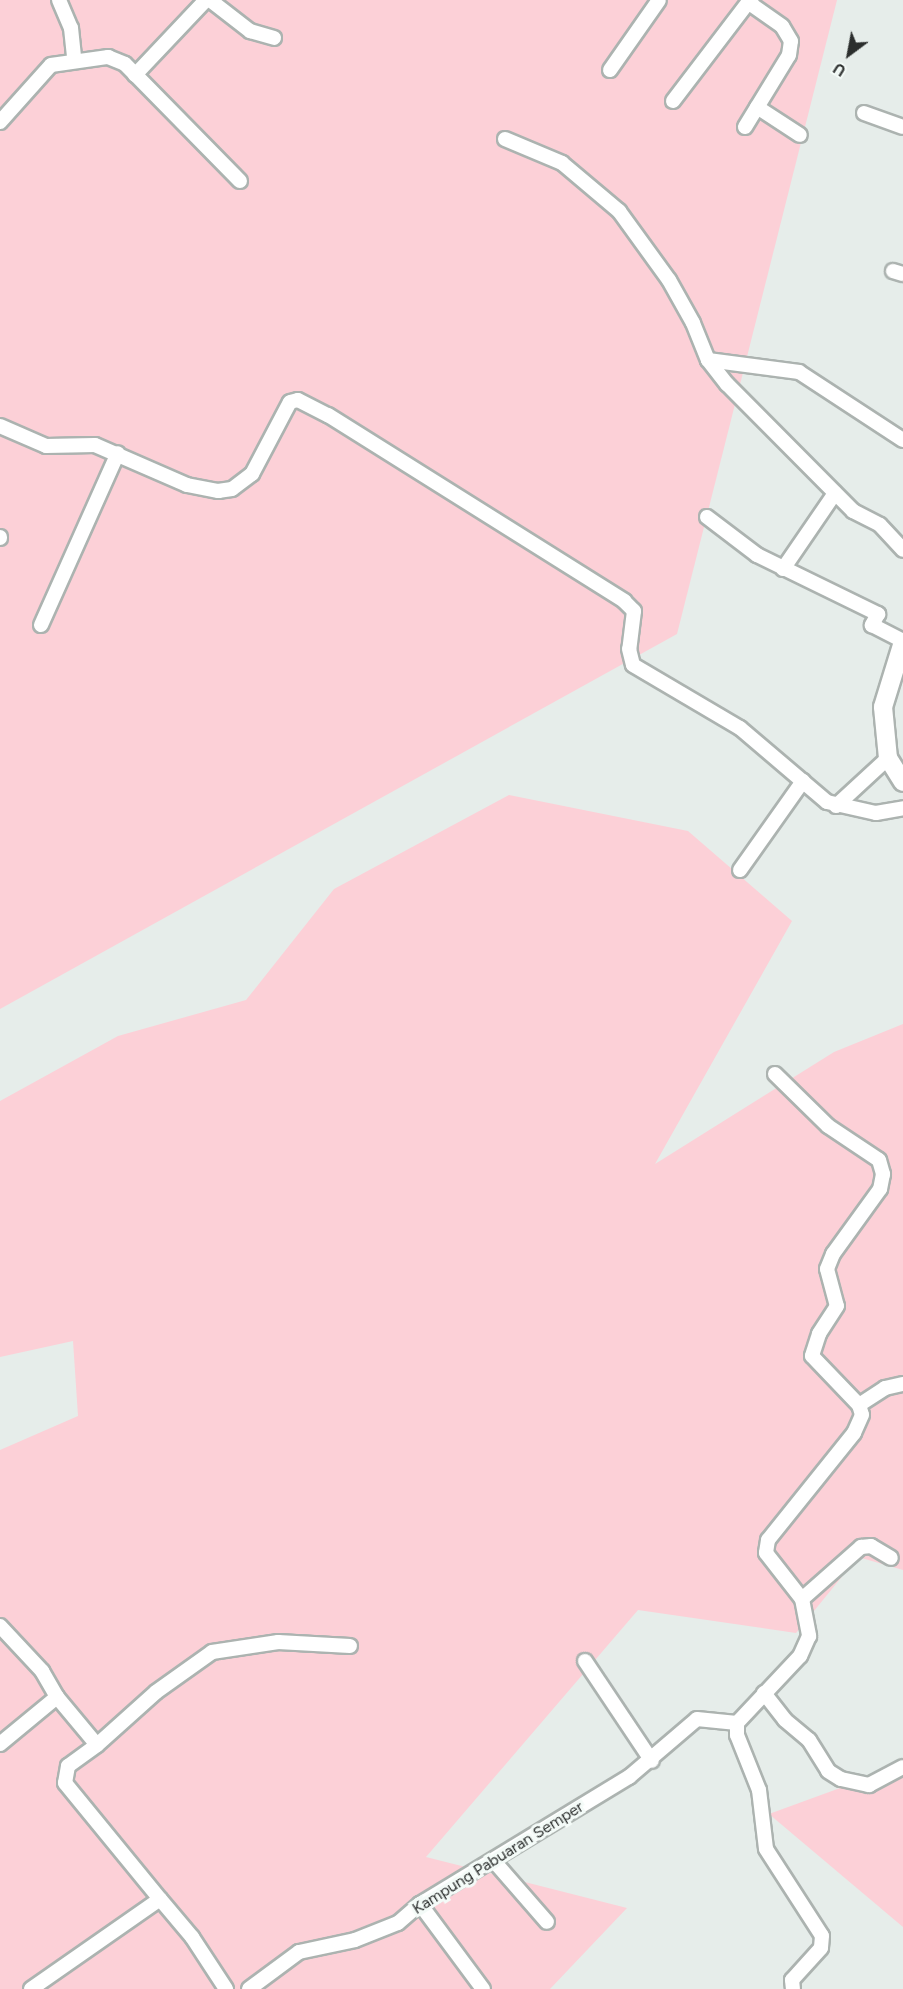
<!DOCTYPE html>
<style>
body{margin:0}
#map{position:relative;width:903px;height:1989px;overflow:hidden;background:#e6edea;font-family:Figtree,sans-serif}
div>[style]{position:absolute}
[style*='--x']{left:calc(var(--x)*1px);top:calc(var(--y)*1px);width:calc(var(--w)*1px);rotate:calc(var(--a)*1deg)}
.green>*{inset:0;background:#fcd0d7}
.roads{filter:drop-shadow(2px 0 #acb3b0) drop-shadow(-2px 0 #acb3b0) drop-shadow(0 2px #acb3b0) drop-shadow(0 -2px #acb3b0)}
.street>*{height:14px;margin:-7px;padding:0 7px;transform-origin:7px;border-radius:7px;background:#fff}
.secondary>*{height:18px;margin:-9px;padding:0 9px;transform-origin:9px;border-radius:9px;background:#fff}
span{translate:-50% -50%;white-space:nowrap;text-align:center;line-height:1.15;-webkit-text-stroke:6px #f4fbf8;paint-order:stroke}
.street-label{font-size:16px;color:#2b2e2d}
.north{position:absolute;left:819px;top:24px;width:60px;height:60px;-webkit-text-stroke:4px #f4fbf8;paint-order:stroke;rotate:212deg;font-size:16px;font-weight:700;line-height:24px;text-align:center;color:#2b2e2d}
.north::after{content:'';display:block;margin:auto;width:21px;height:27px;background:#2b2e2d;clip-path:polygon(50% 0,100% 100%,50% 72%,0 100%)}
</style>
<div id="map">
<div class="green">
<i style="clip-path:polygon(0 0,837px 0,677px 634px,0 1009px)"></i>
<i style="clip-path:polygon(509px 795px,688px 831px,792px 921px,655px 1164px,834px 1052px,903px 1024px,903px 1570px,858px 1557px,796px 1633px,638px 1610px,426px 1857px,627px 1908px,550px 1989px,0 1989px,0 1450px,78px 1416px,73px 1341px,0 1357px,0 1101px,118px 1036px,246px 1000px,334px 889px)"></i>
<i style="clip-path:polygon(903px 1765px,903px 1927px,769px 1814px)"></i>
</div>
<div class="roads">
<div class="street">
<i style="--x:59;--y:0;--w:30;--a:67"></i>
<i style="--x:71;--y:28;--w:31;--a:84"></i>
<i style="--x:210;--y:0;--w:51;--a:37.8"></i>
<i style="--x:250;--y:31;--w:25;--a:16"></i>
<i style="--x:610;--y:70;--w:85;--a:-55"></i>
<i style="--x:135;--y:75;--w:103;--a:-46.6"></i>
<i style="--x:673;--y:101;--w:127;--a:-52.7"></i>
<i style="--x:757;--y:107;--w:51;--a:33.1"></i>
<i style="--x:864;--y:113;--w:41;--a:19.7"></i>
<i style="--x:0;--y:122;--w:76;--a:-48.2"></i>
<i style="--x:51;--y:65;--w:58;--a:-8"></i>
<i style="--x:108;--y:57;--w:18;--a:22"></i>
<i style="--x:125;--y:64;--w:164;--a:45.5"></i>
<i style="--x:745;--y:127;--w:84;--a:-58.6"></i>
<i style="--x:789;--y:55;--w:14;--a:-82"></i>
<i style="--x:791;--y:41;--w:17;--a:-121"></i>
<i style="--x:782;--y:26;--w:37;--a:-145"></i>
<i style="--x:752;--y:5;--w:5;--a:-101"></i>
<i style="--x:505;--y:139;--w:62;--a:22.8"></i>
<i style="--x:562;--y:163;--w:75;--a:40.1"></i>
<i style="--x:619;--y:211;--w:85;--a:54.1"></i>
<i style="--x:669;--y:280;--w:49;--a:60.8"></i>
<i style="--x:693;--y:323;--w:40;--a:68"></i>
<i style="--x:708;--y:360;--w:31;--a:52"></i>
<i style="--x:727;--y:384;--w:179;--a:45.2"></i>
<i style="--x:853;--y:511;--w:30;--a:27"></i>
<i style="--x:880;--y:525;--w:34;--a:47"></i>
<i style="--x:893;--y:271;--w:10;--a:17"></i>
<i style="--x:708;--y:360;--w:92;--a:7.5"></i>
<i style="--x:799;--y:372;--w:124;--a:33.2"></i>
<i style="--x:0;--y:426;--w:50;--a:23.5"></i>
<i style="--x:46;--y:446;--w:49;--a:-1.2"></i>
<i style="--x:95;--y:445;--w:100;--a:23.5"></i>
<i style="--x:187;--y:485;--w:32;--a:11"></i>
<i style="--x:218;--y:491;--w:14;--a:-8"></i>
<i style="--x:232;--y:489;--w:25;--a:-37"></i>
<i style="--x:252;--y:474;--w:81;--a:-62.2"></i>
<i style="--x:290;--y:402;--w:8;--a:-14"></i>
<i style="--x:298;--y:400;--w:34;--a:27"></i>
<i style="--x:328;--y:415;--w:350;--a:32.1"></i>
<i style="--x:624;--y:601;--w:14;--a:45"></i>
<i style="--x:634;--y:611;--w:38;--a:97"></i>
<i style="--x:629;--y:649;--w:16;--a:76"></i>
<i style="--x:633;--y:665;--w:124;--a:30.5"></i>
<i style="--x:740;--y:728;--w:114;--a:40.4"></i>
<i style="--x:827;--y:802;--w:50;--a:12.7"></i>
<i style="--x:876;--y:813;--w:27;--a:-10"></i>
<i style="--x:707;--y:517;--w:63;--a:37.2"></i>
<i style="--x:757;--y:555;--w:135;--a:26"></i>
<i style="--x:878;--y:614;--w:13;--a:119"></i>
<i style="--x:872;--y:625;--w:35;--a:27"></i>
<i style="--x:0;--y:537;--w:1;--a:90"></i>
<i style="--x:783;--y:569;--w:92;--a:-55.6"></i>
<i style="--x:41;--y:625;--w:188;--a:-65.9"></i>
<i style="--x:836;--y:806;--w:71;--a:-42.7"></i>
<i style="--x:740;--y:870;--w:109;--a:-54.7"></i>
<i style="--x:775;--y:1074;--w:74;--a:44.5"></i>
<i style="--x:828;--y:1126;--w:61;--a:33.7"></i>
<i style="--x:879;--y:1160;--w:15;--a:74"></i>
<i style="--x:883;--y:1174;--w:15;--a:101"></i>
<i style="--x:880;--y:1189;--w:80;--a:125.9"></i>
<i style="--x:833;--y:1254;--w:16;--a:112"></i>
<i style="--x:827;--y:1269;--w:38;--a:75"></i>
<i style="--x:837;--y:1306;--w:33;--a:123"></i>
<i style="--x:819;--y:1334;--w:23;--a:108"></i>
<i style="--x:812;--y:1356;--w:68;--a:46.2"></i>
<i style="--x:859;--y:1405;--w:10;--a:73"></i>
<i style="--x:862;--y:1415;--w:20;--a:114"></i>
<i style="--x:854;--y:1433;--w:137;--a:128.8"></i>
<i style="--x:768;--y:1540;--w:13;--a:99"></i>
<i style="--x:766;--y:1553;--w:58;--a:52"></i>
<i style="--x:802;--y:1599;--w:38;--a:79"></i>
<i style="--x:809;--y:1636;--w:22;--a:114"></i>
<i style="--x:800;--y:1656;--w:92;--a:133.2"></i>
<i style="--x:737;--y:1723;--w:12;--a:90"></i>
<i style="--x:737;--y:1735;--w:59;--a:68.2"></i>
<i style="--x:759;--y:1790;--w:59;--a:83.2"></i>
<i style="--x:766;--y:1849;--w:103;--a:57.2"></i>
<i style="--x:822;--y:1936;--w:12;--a:95"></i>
<i style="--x:821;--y:1948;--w:43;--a:132.2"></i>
<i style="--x:792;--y:1980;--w:9;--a:84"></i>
<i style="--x:859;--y:1405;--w:31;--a:-33"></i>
<i style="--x:885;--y:1388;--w:18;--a:-13"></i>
<i style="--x:802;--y:1599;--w:79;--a:-41.4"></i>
<i style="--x:861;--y:1547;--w:10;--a:-6"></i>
<i style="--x:871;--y:1546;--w:23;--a:31"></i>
<i style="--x:0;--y:1626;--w:62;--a:47"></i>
<i style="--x:42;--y:1671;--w:30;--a:60"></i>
<i style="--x:57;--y:1697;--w:62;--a:50.2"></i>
<i style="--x:97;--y:1745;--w:36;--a:144"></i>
<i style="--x:68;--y:1766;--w:17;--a:100"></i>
<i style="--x:65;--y:1783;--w:150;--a:50.7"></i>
<i style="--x:585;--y:1661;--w:120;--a:56.2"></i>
<i style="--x:764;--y:1693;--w:34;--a:52"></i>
<i style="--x:785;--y:1720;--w:31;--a:40"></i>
<i style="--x:809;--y:1740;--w:36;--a:58"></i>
<i style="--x:828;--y:1771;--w:15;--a:32"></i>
<i style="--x:841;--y:1779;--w:29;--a:12"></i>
<i style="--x:869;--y:1785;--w:38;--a:-28"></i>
<i style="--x:0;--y:1744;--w:74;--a:-39.5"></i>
<i style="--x:97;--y:1745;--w:79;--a:-41.9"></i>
<i style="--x:156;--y:1692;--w:69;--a:-35.5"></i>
<i style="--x:212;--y:1652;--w:67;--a:-8.6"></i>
<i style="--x:278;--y:1642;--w:72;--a:3.2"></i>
<i style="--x:493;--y:1860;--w:82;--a:48.9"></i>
<i style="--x:420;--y:1904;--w:106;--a:53.5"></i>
<i style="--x:31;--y:1989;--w:157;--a:-34.9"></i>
<i style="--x:160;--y:1899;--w:50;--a:49.9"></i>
<i style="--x:192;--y:1937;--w:62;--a:56.8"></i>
<i style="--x:249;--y:1989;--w:62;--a:-36.5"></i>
<i style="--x:299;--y:1952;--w:57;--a:-12.1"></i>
<i style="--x:355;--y:1940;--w:46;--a:-21.6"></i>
<i style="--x:398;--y:1923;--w:29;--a:-41"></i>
<i style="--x:420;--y:1904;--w:245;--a:-31.3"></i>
<i style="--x:629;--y:1777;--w:89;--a:-40.5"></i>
<i style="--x:697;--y:1719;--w:40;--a:5.7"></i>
</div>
<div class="secondary">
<i style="--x:903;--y:642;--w:68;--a:107.1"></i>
<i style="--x:883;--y:707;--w:51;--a:84.4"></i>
<i style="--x:888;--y:758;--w:28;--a:58"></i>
</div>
</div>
<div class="street-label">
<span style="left:498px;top:1858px;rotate:-32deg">Kampung Pabuaran Semper</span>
</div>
<div class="north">U</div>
</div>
